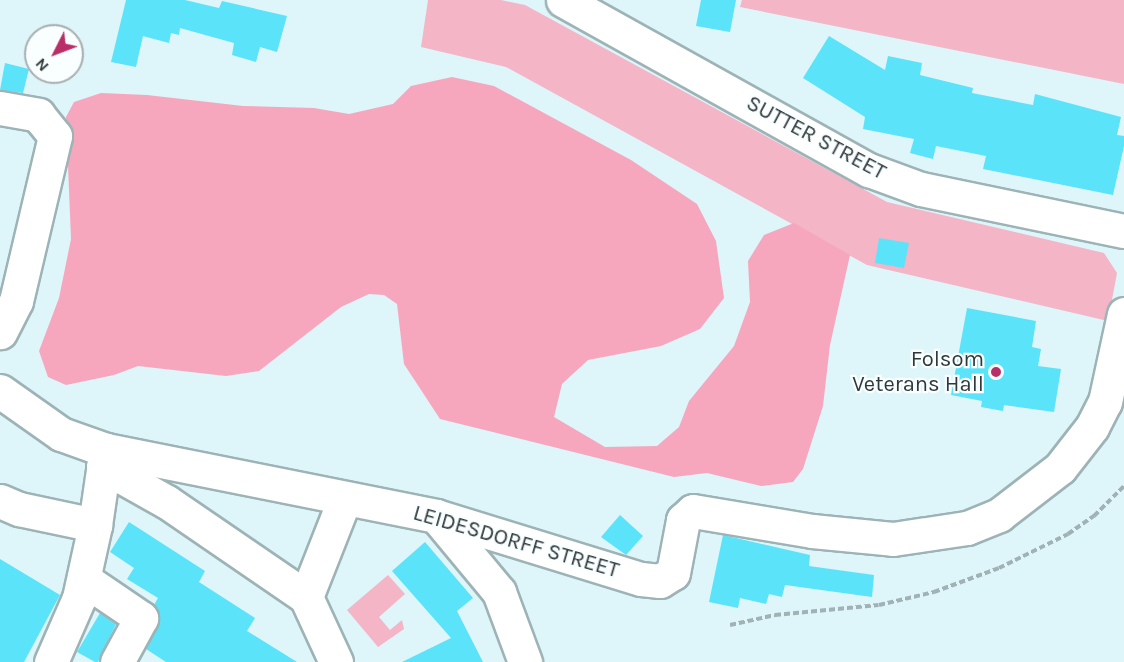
<!DOCTYPE html>
<style>
body{margin:0}
#map{position:relative;width:1124px;height:662px;overflow:hidden;background:#def5f9;font-family:Karla,sans-serif}
div>[style]{position:absolute}
[style*='--x']{left:calc(var(--x)*1px);top:calc(var(--y)*1px);width:calc(var(--w)*1px);rotate:calc(var(--a)*1deg)}
.green>*{inset:0;background:#f4b5c6}
.forest>*{inset:0;background:#f6a7be}
.building>*{inset:0;background:#5be4f9}
.path>*{height:4px;margin-top:-2px;transform-origin:0;background:repeating-linear-gradient(90deg,#a0b2b5 0 6px,transparent 0 9px)}
.roads{filter:drop-shadow(2px 0 #9db3b6) drop-shadow(-2px 0 #9db3b6) drop-shadow(0 2px #9db3b6) drop-shadow(0 -2px #9db3b6)}
.minor>*{height:33px;margin:-16.5px;padding:0 16.5px;transform-origin:16.5px;border-radius:16.5px;background:#fff}
.dots>*{width:16px;height:16px;translate:-50% -50%;box-sizing:border-box;border:3px solid #f9feff;border-radius:50%}
span{translate:-50% -50%;white-space:nowrap;text-align:center;line-height:1.15;-webkit-text-stroke:4.5px #f9feff;paint-order:stroke}
.street-label{font-size:22px;color:#2f383a}
.poi-label{font-size:22px;color:#2f383a}
.right{translate:-100% -50%;text-align:right}
.north{position:absolute;left:24px;top:24px;width:60px;height:60px;box-sizing:border-box;background:#f9feff;border:2px solid #a8afb0;border-radius:50%;rotate:228deg;font-size:16px;font-weight:700;line-height:24px;text-align:center;color:#2f383a}
.north::after{content:'';display:block;margin:auto;width:21px;height:27px;background:#b92e67;clip-path:polygon(50% 0,100% 100%,50% 72%,0 100%)}
</style>
<div id="map">
<div class="green">
<i style="clip-path:polygon(428px 0,501px 0,525px 5px,887px 202px,1104px 253px,1117px 273px,1108px 321px,867px 265px,506px 67px,421px 47px)"></i>
<i style="clip-path:polygon(742px 0,1124px 0,1124px 84px,740px 7px)"></i>
<i style="clip-path:polygon(388px 575px,405px 594px,379px 617px,390px 630px,402px 620px,404px 629px,378px 647px,347px 610px)"></i>
</div>
<div class="forest">
<i style="clip-path:polygon(452px 77px,494px 86px,631px 160px,697px 204px,716px 241px,724px 298px,700px 329px,661px 346px,588px 360px,562px 384px,554px 417px,605px 447px,657px 446px,679px 427px,689px 401px,734px 346px,750px 302px,748px 261px,764px 235px,794px 223px,850px 255px,830px 345px,823px 406px,803px 469px,793px 482px,761px 486px,707px 473px,674px 477px,440px 419px,404px 364px,397px 304px,384px 295px,369px 294px,341px 307px,259px 371px,226px 376px,138px 366px,114px 375px,66px 385px,48px 377px,39px 351px,59px 298px,71px 239px,66px 117px,74px 102px,101px 93px,147px 95px,243px 106px,314px 108px,349px 114px,393px 104px,411px 86px)"></i>
</div>
<div class="building">
<i style="clip-path:polygon(126px 0,185px 0,219px 8px,222px 1px,287px 16px,277px 52px,260px 47px,256px 62px,232px 55px,234px 43px,180px 28px,179px 35px,171px 33px,169px 43px,143px 36px,136px 67px,111px 62px)"></i>
<i style="clip-path:polygon(701px 0,736px 0,730px 32px,696px 26px)"></i>
<i style="clip-path:polygon(829px 36px,885px 70px,888px 56px,922px 63px,920px 75px,973px 88px,972px 93px,1033px 105px,1035px 94px,1121px 117px,1117px 135px,1124px 136px,1124px 146px,1113px 195px,983px 169px,986px 156px,936px 146px,933px 159px,910px 153px,914px 139px,863px 129px,865px 117px,803px 78px)"></i>
<i style="clip-path:polygon(5px 63px,29px 69px,23px 93px,0 90px)"></i>
<i style="clip-path:polygon(879px 238px,909px 243px,904px 268px,875px 263px)"></i>
<i style="clip-path:polygon(967px 308px,1036px 321px,1032px 347px,1041px 349px,1038px 366px,1061px 369px,1054px 412px,1004px 405px,1003px 411px,981px 407px,982px 401px,951px 395px)"></i>
<i style="clip-path:polygon(620px 515px,643px 536px,626px 555px,601px 537px)"></i>
<i style="clip-path:polygon(129px 522px,205px 571px,199px 582px,255px 618px,247px 631px,297px 662px,166px 662px,146px 649px,160px 619px,154px 605px,158px 598px,127px 579px,134px 568px,110px 552px)"></i>
<i style="clip-path:polygon(723px 535px,810px 555px,809px 566px,874px 575px,872px 597px,785px 585px,782px 597px,769px 594px,766px 604px,740px 598px,738px 608px,709px 602px)"></i>
<i style="clip-path:polygon(425px 542px,473px 598px,457px 611px,483px 662px,402px 662px,451px 638px,392px 571px)"></i>
<i style="clip-path:polygon(0 559px,60px 595px,24px 662px,0 662px)"></i>
<i style="clip-path:polygon(100px 613px,116px 624px,98px 662px,95px 662px,77px 652px)"></i>
</div>
<div class="path">
<i style="--x:730;--y:625;--w:46;--a:-12.5"></i>
<i style="--x:775;--y:615;--w:104;--a:-5.5"></i>
<i style="--x:879;--y:605;--w:57;--a:-13.3"></i>
<i style="--x:934;--y:592;--w:69;--a:-20.3"></i>
<i style="--x:999;--y:568;--w:77;--a:-26.2"></i>
<i style="--x:1068;--y:534;--w:32;--a:-35"></i>
<i style="--x:1094;--y:516;--w:42;--a:-45"></i>
</div>
<div class="roads">
<div class="minor">
<i style="--x:563;--y:0;--w:350;--a:29.1"></i>
<i style="--x:869;--y:170;--w:55;--a:20.1"></i>
<i style="--x:921;--y:189;--w:207;--a:11.7"></i>
<i style="--x:0;--y:108;--w:39;--a:10"></i>
<i style="--x:38;--y:115;--w:27;--a:51"></i>
<i style="--x:55;--y:136;--w:170;--a:103.3"></i>
<i style="--x:16;--y:301;--w:35;--a:117"></i>
<i style="--x:0;--y:391;--w:75;--a:35.2"></i>
<i style="--x:61;--y:434;--w:48;--a:19.6"></i>
<i style="--x:106;--y:450;--w:337;--a:11.3"></i>
<i style="--x:436;--y:516;--w:214;--a:17.1"></i>
<i style="--x:641;--y:579;--w:19;--a:6"></i>
<i style="--x:660;--y:581;--w:15;--a:-32"></i>
<i style="--x:673;--y:573;--w:54;--a:-79.3"></i>
<i style="--x:683;--y:520;--w:13;--a:-42"></i>
<i style="--x:693;--y:511;--w:121;--a:9.5"></i>
<i style="--x:812;--y:531;--w:81;--a:5.6"></i>
<i style="--x:893;--y:539;--w:75;--a:-8.5"></i>
<i style="--x:967;--y:528;--w:35;--a:-22"></i>
<i style="--x:999;--y:515;--w:77;--a:-37.6"></i>
<i style="--x:1060;--y:468;--w:52;--a:-52"></i>
<i style="--x:1092;--y:427;--w:28;--a:-63"></i>
<i style="--x:1105;--y:402;--w:90;--a:-77.8"></i>
<i style="--x:103;--y:466;--w:73;--a:29.4"></i>
<i style="--x:167;--y:502;--w:168;--a:34.4"></i>
<i style="--x:0;--y:501;--w:21;--a:23"></i>
<i style="--x:19;--y:509;--w:78;--a:11.9"></i>
<i style="--x:95;--y:525;--w:76;--a:-81.7"></i>
<i style="--x:436;--y:516;--w:99;--a:50.3"></i>
<i style="--x:499;--y:592;--w:75;--a:69.6"></i>
<i style="--x:85;--y:580;--w:68;--a:34.2"></i>
<i style="--x:141;--y:618;--w:50;--a:118.6"></i>
<i style="--x:51;--y:662;--w:70;--a:-66.4"></i>
<i style="--x:79;--y:598;--w:75;--a:-77.6"></i>
<i style="--x:336;--y:662;--w:72;--a:-114.8"></i>
<i style="--x:306;--y:597;--w:106;--a:-68.5"></i>
</div>
</div>
<div class="dots">
<i style="left:996px;top:372px;background:#b92e67"></i>
</div>
<div class="street-label">
<span style="left:816px;top:138px;rotate:28deg">SUTTER STREET</span>
<span style="left:516px;top:542px;rotate:16deg">LEIDESDORFF STREET</span>
</div>
<div class="poi-label">
<span class="right" style="left:984px;top:372px">Folsom<br>Veterans Hall</span>
</div>
<div class="north">N</div>
</div>
